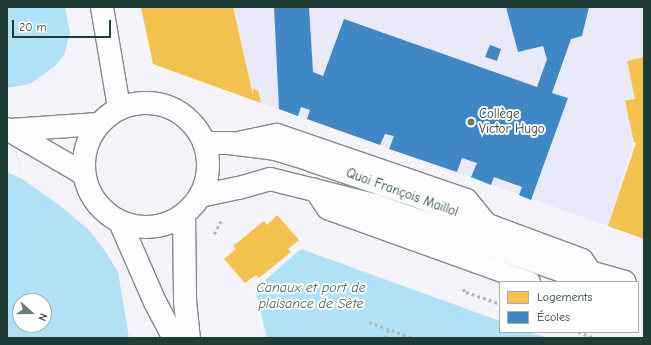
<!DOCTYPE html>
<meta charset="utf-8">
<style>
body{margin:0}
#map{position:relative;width:651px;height:345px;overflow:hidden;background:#f4f3f9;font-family:"Comic Neue",sans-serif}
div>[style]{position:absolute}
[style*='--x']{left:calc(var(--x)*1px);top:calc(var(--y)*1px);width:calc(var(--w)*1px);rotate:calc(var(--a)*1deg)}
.built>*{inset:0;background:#eae9f7}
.water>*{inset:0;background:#b0e1f6}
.pier>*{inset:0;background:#f4f3f9}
.homes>*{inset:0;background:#f2c14e}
.schools>*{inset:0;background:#3f88c5}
.path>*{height:2.5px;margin-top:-1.25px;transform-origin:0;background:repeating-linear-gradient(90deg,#b4b8b8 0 3px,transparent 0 6px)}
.roads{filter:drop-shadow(1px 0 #84898a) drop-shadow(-1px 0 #84898a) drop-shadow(0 1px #84898a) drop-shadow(0 -1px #84898a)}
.lane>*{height:20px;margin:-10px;padding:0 10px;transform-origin:10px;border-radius:10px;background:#fdfdfe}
.secondary>*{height:22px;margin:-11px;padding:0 11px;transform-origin:11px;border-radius:11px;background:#fdfdfe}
.secondary>.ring{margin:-11px;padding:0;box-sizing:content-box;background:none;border:22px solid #fdfdfe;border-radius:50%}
.dots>*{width:11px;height:11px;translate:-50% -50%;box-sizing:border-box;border:2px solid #fff;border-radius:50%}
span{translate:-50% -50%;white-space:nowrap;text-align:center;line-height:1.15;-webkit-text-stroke:4px #fff;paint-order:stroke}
.poi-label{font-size:13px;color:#1f3d34}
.left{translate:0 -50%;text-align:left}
.street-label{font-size:13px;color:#1f3d34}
.water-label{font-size:14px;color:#3c6464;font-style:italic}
.frame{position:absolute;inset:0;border:8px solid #1f3d34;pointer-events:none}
.legend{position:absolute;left:499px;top:281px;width:140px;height:52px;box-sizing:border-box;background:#fff;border:1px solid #a5b1ae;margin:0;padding:5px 7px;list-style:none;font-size:12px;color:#1f3d34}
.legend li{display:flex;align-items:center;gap:8px;height:20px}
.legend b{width:20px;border:1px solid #a5b1ae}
.north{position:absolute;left:12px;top:293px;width:40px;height:40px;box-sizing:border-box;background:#fff;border:1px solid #a5b1ae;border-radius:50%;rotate:111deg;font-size:11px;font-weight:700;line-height:16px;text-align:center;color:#1f3d34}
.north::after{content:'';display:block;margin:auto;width:14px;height:18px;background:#6a7d79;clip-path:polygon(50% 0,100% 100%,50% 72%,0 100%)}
.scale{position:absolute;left:12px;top:20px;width:99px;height:18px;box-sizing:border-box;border:2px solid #1f3d34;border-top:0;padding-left:5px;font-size:12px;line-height:14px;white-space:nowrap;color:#1f3d34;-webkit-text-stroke:3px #fff;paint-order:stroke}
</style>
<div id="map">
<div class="built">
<i style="clip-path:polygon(233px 7px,643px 7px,644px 57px,627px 61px,635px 99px,634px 142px,608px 226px,255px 101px)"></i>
</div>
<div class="water">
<i style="clip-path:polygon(7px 7px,65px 7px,70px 33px,64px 55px,54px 67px,30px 84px,7px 88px)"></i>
<i style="clip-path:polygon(evenodd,7px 107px,22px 179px,58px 204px,90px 231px,105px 251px,118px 272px,129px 338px,7px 338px,7px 107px,20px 301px,44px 301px,44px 325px,20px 325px,20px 301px)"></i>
<i style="clip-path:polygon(301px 249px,500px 321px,500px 332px,530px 332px,547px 338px,267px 338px,255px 289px)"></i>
</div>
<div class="pier">
<i style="clip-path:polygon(7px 107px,11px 130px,22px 179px,7px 172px)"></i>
</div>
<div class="homes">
<i style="clip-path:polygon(141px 7px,233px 7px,253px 95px,253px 89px,258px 90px,261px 103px,153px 64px)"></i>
<i style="clip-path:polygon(644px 57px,644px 239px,608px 226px,636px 143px,634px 142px,625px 101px,635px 99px,627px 61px)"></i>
<i style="clip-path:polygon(277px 215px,299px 240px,288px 249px,291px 252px,259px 278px,256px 275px,245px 283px,224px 259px,236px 249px,233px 246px,264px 221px,267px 225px)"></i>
</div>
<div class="schools">
<i style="clip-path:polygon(274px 7px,309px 7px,313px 72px,323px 76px,344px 19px,537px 87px,547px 59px,543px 46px,518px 52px,506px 7px,589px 7px,582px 36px,571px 39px,552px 93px,568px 98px,531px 200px,519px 195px,522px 187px,494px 177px,491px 185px,471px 177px,477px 163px,462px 158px,457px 172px,389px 149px,394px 136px,385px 134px,380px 145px,307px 119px,310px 110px,301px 107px,298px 116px,279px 109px)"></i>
<i style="clip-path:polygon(490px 45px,501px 49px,497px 61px,485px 57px)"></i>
</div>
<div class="path">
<i style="--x:214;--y:234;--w:15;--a:-62"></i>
<i style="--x:463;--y:289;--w:4;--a:45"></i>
<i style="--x:466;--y:292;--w:36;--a:19"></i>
<i style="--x:369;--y:322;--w:47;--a:20"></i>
<i style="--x:578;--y:332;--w:18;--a:19"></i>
<i style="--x:385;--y:338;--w:10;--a:-66"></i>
</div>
<div class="roads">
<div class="lane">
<i style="--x:238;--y:142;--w:40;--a:-12"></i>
<i style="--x:277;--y:134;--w:201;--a:18.9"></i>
<i style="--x:467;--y:199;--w:33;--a:51"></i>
<i style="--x:313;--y:188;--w:25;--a:56"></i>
<i style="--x:327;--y:209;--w:216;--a:19.8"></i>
</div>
<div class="secondary">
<i style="--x:102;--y:7;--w:102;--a:80.4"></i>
<i class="ring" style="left:84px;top:103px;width:102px;height:102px"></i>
<i style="--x:7;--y:129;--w:89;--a:30.3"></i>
<i style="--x:11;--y:130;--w:87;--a:-3.9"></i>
<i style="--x:204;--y:143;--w:25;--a:0"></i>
<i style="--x:229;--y:143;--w:46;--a:7.4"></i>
<i style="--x:275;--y:149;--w:37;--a:17"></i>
<i style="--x:310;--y:160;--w:118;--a:18.7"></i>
<i style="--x:422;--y:198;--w:71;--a:22.2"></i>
<i style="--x:488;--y:225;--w:100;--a:20.4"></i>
<i style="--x:582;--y:260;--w:14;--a:56"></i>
<i style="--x:200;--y:196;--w:40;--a:-12"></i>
<i style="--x:239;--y:188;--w:32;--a:-16"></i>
<i style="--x:270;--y:179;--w:107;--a:14"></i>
<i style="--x:374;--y:205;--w:215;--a:19.3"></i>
<i style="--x:577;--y:276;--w:14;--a:-17"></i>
<i style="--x:590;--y:272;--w:36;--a:16"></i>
<i style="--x:184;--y:214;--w:87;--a:89.3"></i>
<i style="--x:185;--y:301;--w:37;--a:84"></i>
<i style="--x:120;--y:222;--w:87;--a:66.4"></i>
<i style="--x:155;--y:302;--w:41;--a:62.2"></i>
</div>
</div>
<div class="dots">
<i style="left:471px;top:122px;background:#6a7d79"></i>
</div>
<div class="poi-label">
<span class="left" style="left:479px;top:122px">Collège<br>Victor Hugo</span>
</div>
<div class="street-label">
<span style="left:402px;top:193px;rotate:20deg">Quai François Maillol</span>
</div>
<div class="water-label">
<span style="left:311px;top:296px">Canaux et port de<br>plaisance de Sète</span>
</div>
<div class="frame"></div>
<ul class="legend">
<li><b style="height:11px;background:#f2c14e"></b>Logements</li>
<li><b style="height:11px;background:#3f88c5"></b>Écoles</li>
</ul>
<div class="north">N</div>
<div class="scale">20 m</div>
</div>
